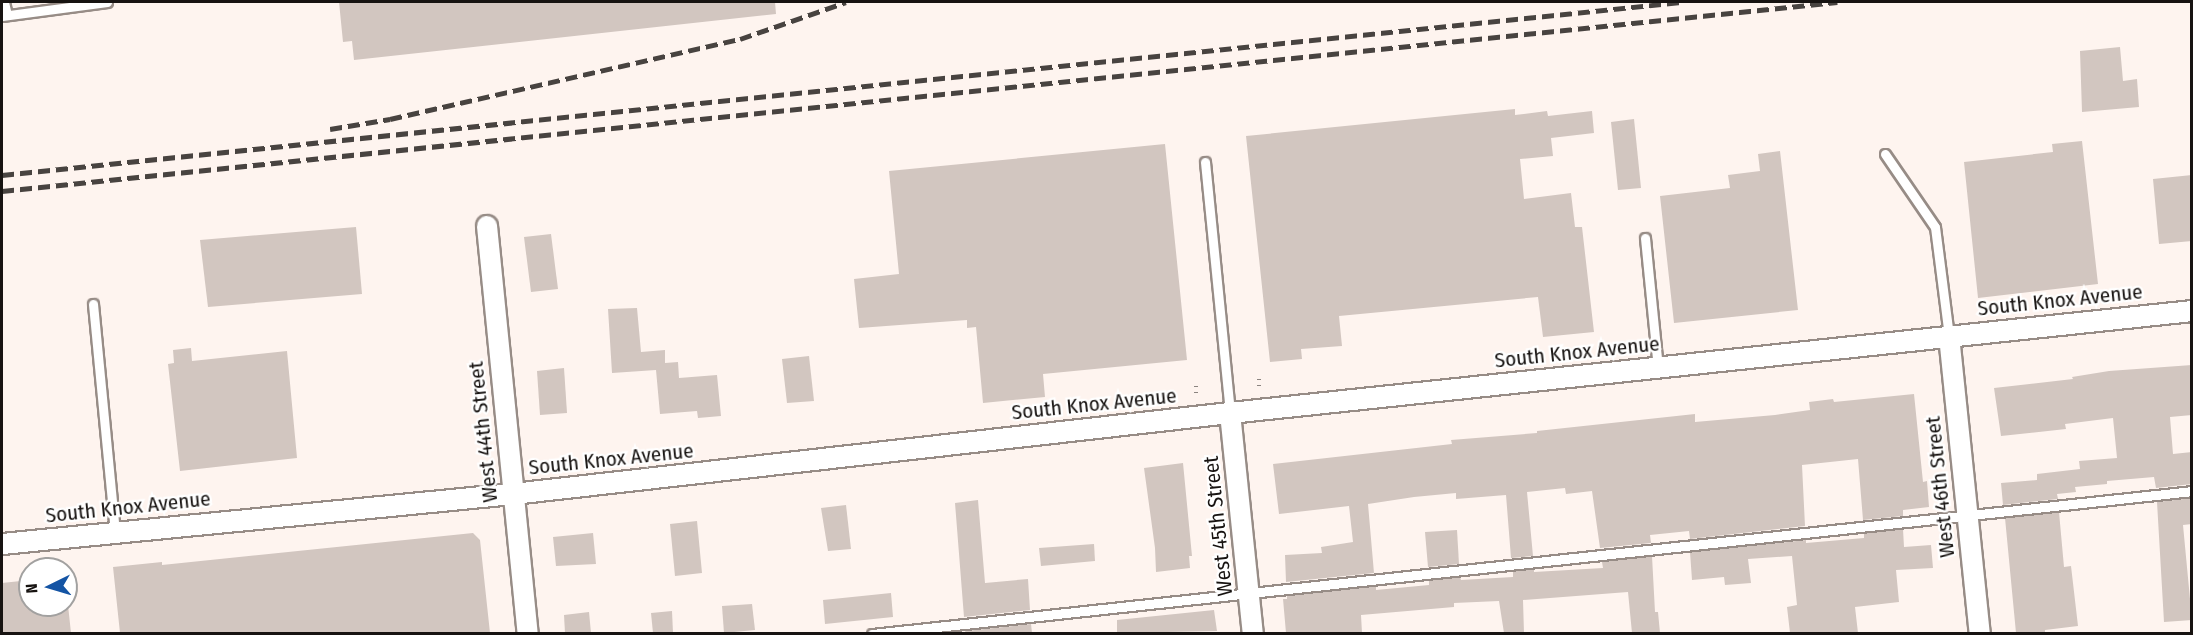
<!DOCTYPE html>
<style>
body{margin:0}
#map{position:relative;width:2193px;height:635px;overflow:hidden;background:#fef4ef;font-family:"Fira Sans Condensed",sans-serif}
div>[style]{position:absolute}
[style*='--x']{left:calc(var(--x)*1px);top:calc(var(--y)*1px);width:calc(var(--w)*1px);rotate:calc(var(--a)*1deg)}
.building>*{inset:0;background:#d2c6c0}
.path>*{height:4px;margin-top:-2px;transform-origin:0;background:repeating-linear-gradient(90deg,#8b8480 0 1.5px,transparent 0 6px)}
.roads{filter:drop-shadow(2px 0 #978c86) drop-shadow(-2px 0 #978c86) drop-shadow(0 2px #978c86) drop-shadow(0 -2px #978c86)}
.lane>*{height:9px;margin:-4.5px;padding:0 4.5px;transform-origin:4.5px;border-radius:4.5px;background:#fff}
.street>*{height:20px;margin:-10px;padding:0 10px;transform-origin:10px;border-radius:10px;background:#fff}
.rail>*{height:4.5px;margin-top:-2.25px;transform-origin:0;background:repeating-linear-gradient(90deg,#484340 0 12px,transparent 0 18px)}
span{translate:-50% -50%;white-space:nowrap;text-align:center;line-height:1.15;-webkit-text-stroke:4.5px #fff;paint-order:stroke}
.street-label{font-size:21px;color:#171311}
.frame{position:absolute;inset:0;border:3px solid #171311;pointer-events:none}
.north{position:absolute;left:18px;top:557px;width:60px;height:60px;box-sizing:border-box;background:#fff;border:2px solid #a2a1a0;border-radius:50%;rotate:265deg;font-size:16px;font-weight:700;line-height:24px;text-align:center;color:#171311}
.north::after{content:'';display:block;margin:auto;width:21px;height:27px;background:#1454a4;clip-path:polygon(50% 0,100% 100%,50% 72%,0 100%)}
</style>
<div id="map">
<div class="building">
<i style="clip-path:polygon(339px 2px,775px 2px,776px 14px,354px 60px,352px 41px,343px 42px)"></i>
<i style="clip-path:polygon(2120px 47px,2123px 81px,2137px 79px,2139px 107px,2082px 112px,2080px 51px)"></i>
<i style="clip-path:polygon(1515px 109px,1515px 115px,1547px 111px,1548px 116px,1592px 111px,1594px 133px,1551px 138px,1553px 156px,1520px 159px,1524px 199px,1571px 193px,1575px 227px,1582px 227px,1594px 332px,1543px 337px,1538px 297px,1339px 316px,1342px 346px,1301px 349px,1302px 359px,1270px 362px,1246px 136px)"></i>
<i style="clip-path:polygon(1634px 119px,1641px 188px,1618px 190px,1611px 122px)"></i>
<i style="clip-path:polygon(2082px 141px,2098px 284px,1978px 298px,1964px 162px,2053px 152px,2052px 144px)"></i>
<i style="clip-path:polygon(1165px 144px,1187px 360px,1043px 374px,1045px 397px,983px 403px,976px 327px,967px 328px,967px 320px,859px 328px,854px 279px,899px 274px,889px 171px)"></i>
<i style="clip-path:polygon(1780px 151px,1798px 310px,1674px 323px,1660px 196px,1730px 188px,1728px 175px,1760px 171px,1758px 154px)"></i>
<i style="clip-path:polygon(2192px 175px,2192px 241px,2159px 244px,2153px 179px)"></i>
<i style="clip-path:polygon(356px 227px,362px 294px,208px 307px,200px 240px)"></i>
<i style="clip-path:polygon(551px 234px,558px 289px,531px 292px,524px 237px)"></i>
<i style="clip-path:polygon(637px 308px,641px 352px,665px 350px,665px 363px,678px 362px,679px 378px,717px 375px,721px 416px,698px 418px,697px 411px,660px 414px,656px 370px,612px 373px,608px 309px)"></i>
<i style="clip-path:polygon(191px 348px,192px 361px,287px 351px,297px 458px,180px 471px,168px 364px,174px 363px,173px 350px)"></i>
<i style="clip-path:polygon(809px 356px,814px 401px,787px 403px,782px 359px)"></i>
<i style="clip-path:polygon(2192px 365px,2192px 415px,2170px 417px,2173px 454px,2192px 452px,2192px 484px,2156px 488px,2154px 477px,2107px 481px,2107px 484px,2075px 487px,2076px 492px,2057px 494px,2058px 499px,2003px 505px,2001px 483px,2037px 480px,2037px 474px,2080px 469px,2079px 461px,2117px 458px,2113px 418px,2065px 424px,2066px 429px,2001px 436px,1994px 388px,2073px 379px,2072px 377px,2109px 371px)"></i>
<i style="clip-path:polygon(564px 368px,567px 413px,540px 415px,537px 371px)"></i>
<i style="clip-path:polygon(1914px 394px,1923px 482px,1927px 481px,1929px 507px,1903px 510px,1903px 516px,1863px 520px,1858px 459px,1802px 465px,1805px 526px,1690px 539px,1689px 531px,1650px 535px,1651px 543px,1600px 548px,1592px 491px,1566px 494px,1565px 488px,1527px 492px,1533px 556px,1511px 558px,1506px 495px,1456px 499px,1456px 493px,1414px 497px,1368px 504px,1374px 573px,1286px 582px,1285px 555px,1322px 553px,1321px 547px,1353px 542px,1349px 506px,1279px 514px,1273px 464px,1452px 444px,1451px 440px,1537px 433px,1537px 431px,1695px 414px,1695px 422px,1775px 415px,1810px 410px,1809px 402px,1833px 399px,1834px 402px)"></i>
<i style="clip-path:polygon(1183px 463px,1192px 556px,1189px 556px,1190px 568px,1156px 572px,1155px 548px,1144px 468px)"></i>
<i style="clip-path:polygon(2192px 498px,2192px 524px,2183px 525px,2192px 620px,2164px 622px,2157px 502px)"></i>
<i style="clip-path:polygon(978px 500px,985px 583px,1028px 579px,1030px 610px,964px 617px,955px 503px)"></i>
<i style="clip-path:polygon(846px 505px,851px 549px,828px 551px,821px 508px)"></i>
<i style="clip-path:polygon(2059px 512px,2064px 567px,2071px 566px,2078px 626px,2045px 630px,2045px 633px,2016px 633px,2005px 518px)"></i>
<i style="clip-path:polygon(697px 521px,702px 573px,675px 576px,670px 524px)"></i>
<i style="clip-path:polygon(1903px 529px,1904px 547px,1931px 545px,1933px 568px,1896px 570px,1899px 602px,1855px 607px,1858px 633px,1790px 633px,1787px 607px,1797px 605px,1792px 556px,1748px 559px,1751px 583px,1725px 585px,1724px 577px,1692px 580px,1690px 552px,1806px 540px,1806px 543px,1864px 538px,1864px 533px)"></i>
<i style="clip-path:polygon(1457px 530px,1459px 564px,1428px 567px,1425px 532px)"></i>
<i style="clip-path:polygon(473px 533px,480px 540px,490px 633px,120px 633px,113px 567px,162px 562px,162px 565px)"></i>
<i style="clip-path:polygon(593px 533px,596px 564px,556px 566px,553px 537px)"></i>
<i style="clip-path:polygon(1094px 544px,1095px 561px,1041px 566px,1039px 548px)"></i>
<i style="clip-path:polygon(1652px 556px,1655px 612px,1658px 612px,1660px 633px,1632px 633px,1628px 592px,1523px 600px,1524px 633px,1504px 633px,1499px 601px,1454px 603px,1454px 607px,1361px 615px,1362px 633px,1286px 633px,1283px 599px,1287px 599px,1287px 596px,1376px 586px,1376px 590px,1429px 585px,1429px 580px,1460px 577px,1461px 580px,1513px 577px,1513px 571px,1534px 569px,1534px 572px,1603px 568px,1602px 562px)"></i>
<i style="clip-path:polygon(30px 580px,30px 605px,68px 605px,71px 633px,2px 633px,2px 583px)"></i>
<i style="clip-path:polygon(891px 593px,893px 617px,825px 624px,823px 600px)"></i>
<i style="clip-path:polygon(752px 604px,755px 630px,724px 633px,722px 606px)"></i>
<i style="clip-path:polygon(1214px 610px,1217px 631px,1117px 633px,1117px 620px)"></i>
<i style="clip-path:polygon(672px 611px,673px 633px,653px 633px,651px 613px)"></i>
<i style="clip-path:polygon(589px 612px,591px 633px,565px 633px,564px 615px)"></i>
<i style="clip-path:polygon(1031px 624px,1032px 633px,966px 633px,965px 631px)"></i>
</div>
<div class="path">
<i style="--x:1259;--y:379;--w:9;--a:90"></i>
<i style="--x:1196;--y:386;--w:10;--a:90"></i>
</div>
<div class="roads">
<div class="lane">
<i style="--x:4;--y:2;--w:13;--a:77"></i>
<i style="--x:2;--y:16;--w:106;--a:-7.6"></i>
<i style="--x:1885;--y:154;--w:88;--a:55.6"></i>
<i style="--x:1935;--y:227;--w:110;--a:82.7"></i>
<i style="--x:1205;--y:162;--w:252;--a:84.3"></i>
<i style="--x:1645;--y:238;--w:131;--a:84.3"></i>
<i style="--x:93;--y:304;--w:229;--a:84.5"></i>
<i style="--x:872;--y:634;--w:1328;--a:-6.18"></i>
</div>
<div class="street">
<i style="--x:487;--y:226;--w:410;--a:84.3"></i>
<i style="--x:1949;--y:336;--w:300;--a:84.1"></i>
<i style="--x:1230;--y:413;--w:222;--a:84.1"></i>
<i style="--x:2;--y:544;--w:513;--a:-5.59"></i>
<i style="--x:513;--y:494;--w:722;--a:-6.45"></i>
<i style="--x:1230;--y:413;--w:967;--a:-6.05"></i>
</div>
</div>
<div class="rail">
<i style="--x:330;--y:129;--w:61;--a:-9.5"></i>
<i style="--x:390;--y:119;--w:359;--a:-12.9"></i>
<i style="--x:740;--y:39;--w:112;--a:-19.2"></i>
<i style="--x:2;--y:175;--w:1690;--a:-5.88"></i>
<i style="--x:2;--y:191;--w:1845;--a:-5.88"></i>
</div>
<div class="street-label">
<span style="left:2060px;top:300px;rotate:-6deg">South Knox Avenue</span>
<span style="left:1577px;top:352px;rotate:-6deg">South Knox Avenue</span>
<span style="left:1094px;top:404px;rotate:-6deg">South Knox Avenue</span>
<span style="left:483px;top:432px;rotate:-96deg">West 44th Street</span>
<span style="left:611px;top:459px;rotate:-6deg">South Knox Avenue</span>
<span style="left:1940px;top:487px;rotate:-96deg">West 46th Street</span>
<span style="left:128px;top:507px;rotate:-6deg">South Knox Avenue</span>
<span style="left:1218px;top:526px;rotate:-96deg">West 45th Street</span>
</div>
<div class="frame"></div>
<div class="north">N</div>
</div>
